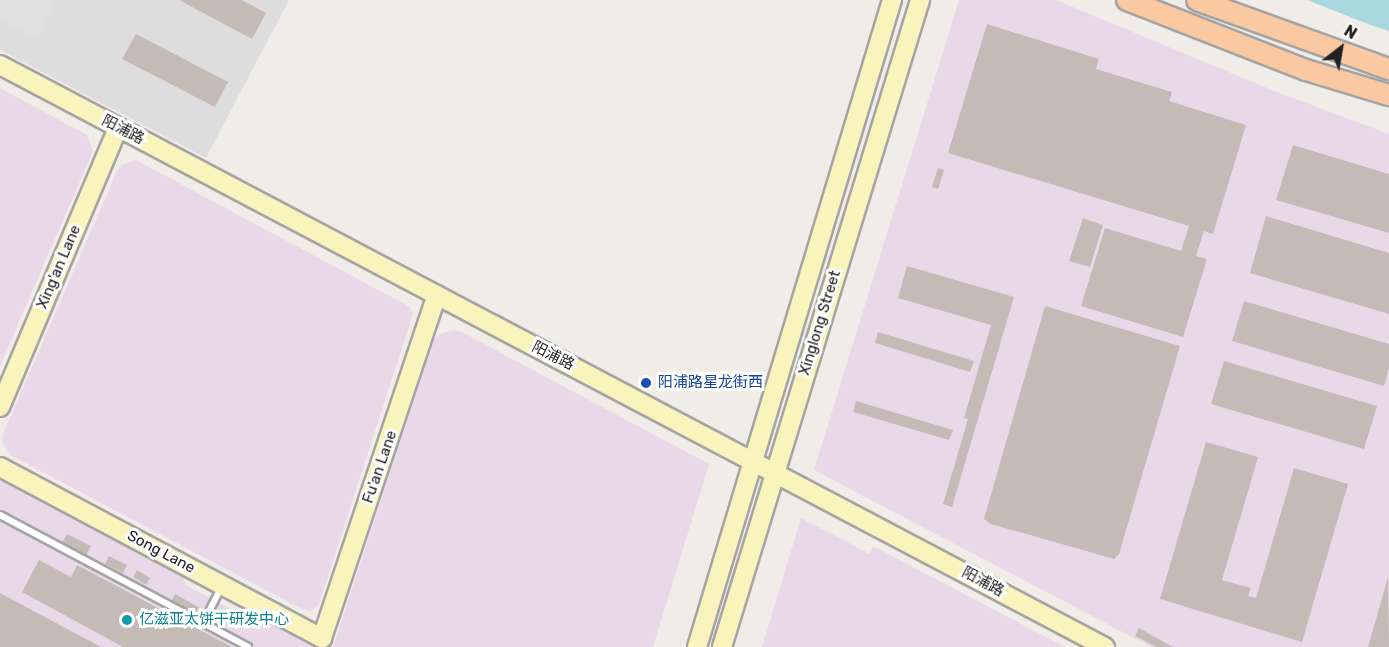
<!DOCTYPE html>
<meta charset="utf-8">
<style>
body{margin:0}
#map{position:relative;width:1389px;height:647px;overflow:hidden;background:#f0ece7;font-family:Rubik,"Noto Sans SC",sans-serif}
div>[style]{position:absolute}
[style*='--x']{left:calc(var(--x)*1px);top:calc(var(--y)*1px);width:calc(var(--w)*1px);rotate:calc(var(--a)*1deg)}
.residential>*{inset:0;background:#dedddd}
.industrial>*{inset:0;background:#e9d9e8}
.parking>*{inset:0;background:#e0e0e0}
.water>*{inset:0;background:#a8d8dd}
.building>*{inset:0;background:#c5bbb6}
.roads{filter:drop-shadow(2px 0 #a4a4a4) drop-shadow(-2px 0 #a4a4a4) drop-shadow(0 2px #a4a4a4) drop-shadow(0 -2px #a4a4a4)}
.lane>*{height:6px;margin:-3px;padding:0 3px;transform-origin:3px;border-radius:3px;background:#fff}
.secondary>*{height:18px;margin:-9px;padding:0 9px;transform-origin:9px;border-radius:9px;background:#f9f4bc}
.primary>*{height:20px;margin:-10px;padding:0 10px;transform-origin:10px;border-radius:10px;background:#fac9a2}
.dots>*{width:16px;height:16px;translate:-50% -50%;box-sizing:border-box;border:3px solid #fff;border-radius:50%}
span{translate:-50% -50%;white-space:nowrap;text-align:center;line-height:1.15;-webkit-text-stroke:6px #fff;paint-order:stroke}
.street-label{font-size:15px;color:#202020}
.transit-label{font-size:15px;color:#164399}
.left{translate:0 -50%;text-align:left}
.culture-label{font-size:15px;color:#0d838f}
.north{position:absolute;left:1311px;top:18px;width:60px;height:60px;-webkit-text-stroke:4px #fff;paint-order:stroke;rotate:31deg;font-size:16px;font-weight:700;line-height:24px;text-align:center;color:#202020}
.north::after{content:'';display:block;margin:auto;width:21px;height:27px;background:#202020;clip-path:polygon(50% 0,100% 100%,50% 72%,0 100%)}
</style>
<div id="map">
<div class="residential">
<i style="clip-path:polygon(0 0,289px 0,206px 158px,0 50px)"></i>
</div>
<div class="industrial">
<i style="clip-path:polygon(959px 0,1056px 0,1277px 92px,1389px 134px,1389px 647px,1151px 647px,814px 470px)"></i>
<i style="clip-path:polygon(0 88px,87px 135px,93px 151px,0 366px)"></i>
<i style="clip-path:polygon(136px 160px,410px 307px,413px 314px,319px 604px,311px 611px,302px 609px,12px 456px,2px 442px,3px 434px,117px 171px,122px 165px)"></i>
<i style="clip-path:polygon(453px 330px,460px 331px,709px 464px,653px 647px,333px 647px,433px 340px,440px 334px)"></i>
<i style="clip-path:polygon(6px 480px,180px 571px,186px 585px,242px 615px,253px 609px,324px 647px,0 647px,0 482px)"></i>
<i style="clip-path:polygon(801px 518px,870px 554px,873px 546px,1065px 647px,762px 647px)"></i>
</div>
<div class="parking">
<i style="clip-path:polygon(0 0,57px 0,37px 38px,0 20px)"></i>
</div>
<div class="water">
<i style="clip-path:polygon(1307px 0,1389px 0,1389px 31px,1368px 24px)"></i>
</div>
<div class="building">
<i style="clip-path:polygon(179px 0,242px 0,266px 13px,252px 39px)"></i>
<i style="clip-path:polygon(987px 24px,1099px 59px,1096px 69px,1172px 92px,1169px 101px,1246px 125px,1213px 234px,1204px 231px,1196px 256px,1207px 259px,1183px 337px,1081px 306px,1105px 228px,1181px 251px,1189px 226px,948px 153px)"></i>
<i style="clip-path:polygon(136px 34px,228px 82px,215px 107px,122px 59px)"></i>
<i style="clip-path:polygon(1293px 145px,1389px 174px,1389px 233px,1276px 200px)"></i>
<i style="clip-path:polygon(938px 168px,944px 170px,938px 189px,932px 187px)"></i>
<i style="clip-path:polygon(1266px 216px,1389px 253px,1389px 314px,1250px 273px)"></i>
<i style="clip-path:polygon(1083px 218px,1103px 225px,1090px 267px,1069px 261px)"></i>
<i style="clip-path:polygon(907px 266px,1014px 297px,952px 507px,943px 504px,968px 419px,964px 418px,991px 325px,898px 298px)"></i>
<i style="clip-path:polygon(1244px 301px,1389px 344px,1389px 368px,1384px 386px,1232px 341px)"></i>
<i style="clip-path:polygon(1045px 306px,1180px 346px,1119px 554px,1114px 559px,991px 524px,984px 519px)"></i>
<i style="clip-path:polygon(878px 332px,974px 361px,970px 372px,875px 343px)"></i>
<i style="clip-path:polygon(1224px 361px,1377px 406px,1364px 449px,1211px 404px)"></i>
<i style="clip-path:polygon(856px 401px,953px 430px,949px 440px,853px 412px)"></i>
<i style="clip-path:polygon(1206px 442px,1258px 457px,1222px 580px,1251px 588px,1248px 596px,1256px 598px,1294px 468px,1348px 484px,1302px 642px,1160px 599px)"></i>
<i style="clip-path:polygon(67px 534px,91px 546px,85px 558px,61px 545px)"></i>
<i style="clip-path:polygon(109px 556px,127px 565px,123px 573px,105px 564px)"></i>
<i style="clip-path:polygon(39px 560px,71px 577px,77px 565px,232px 647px,123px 647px,22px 592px)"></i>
<i style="clip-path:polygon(137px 570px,150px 578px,146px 585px,133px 577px)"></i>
<i style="clip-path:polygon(1388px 577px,1389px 647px,1368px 647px)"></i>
<i style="clip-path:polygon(0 593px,101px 647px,0 647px)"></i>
<i style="clip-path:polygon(175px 594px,200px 608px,193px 614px,171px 602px)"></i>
<i style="clip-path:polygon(1139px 628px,1173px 647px,1156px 647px,1135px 636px)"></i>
</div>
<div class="roads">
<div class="lane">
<i style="--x:0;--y:515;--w:281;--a:28"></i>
<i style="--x:203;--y:623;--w:42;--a:-62.8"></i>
</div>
<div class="secondary">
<i style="--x:0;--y:65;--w:1249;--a:27.78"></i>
<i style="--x:0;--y:407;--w:304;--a:-67.1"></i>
<i style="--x:0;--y:467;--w:365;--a:28"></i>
<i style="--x:322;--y:638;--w:362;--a:-71.5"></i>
<i style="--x:697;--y:647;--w:676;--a:-73.23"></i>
<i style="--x:722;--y:647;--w:677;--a:-72.98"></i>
</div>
<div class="primary">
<i style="--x:1127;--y:0;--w:192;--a:21.4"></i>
<i style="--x:1306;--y:70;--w:87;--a:16.8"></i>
<i style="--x:1197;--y:0;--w:204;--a:19.8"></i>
</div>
</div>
<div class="dots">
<i style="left:646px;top:383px;background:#1a4fb4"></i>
<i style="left:127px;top:620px;background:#0f9aa8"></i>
</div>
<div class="street-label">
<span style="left:123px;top:130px;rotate:27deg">阳浦路</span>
<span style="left:59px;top:267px;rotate:-67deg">Xing'an Lane</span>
<span style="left:820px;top:323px;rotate:-73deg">Xinglong Street</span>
<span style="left:553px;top:356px;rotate:27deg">阳浦路</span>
<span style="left:380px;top:467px;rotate:-71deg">Fu'an Lane</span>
<span style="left:161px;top:552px;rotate:28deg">Song Lane</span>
<span style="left:983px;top:582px;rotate:28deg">阳浦路</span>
</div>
<div class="transit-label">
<span class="left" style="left:658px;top:383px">阳浦路星龙街西</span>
</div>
<div class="culture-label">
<span class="left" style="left:139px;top:620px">亿滋亚太饼干研发中心</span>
</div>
<div class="north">N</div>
</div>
